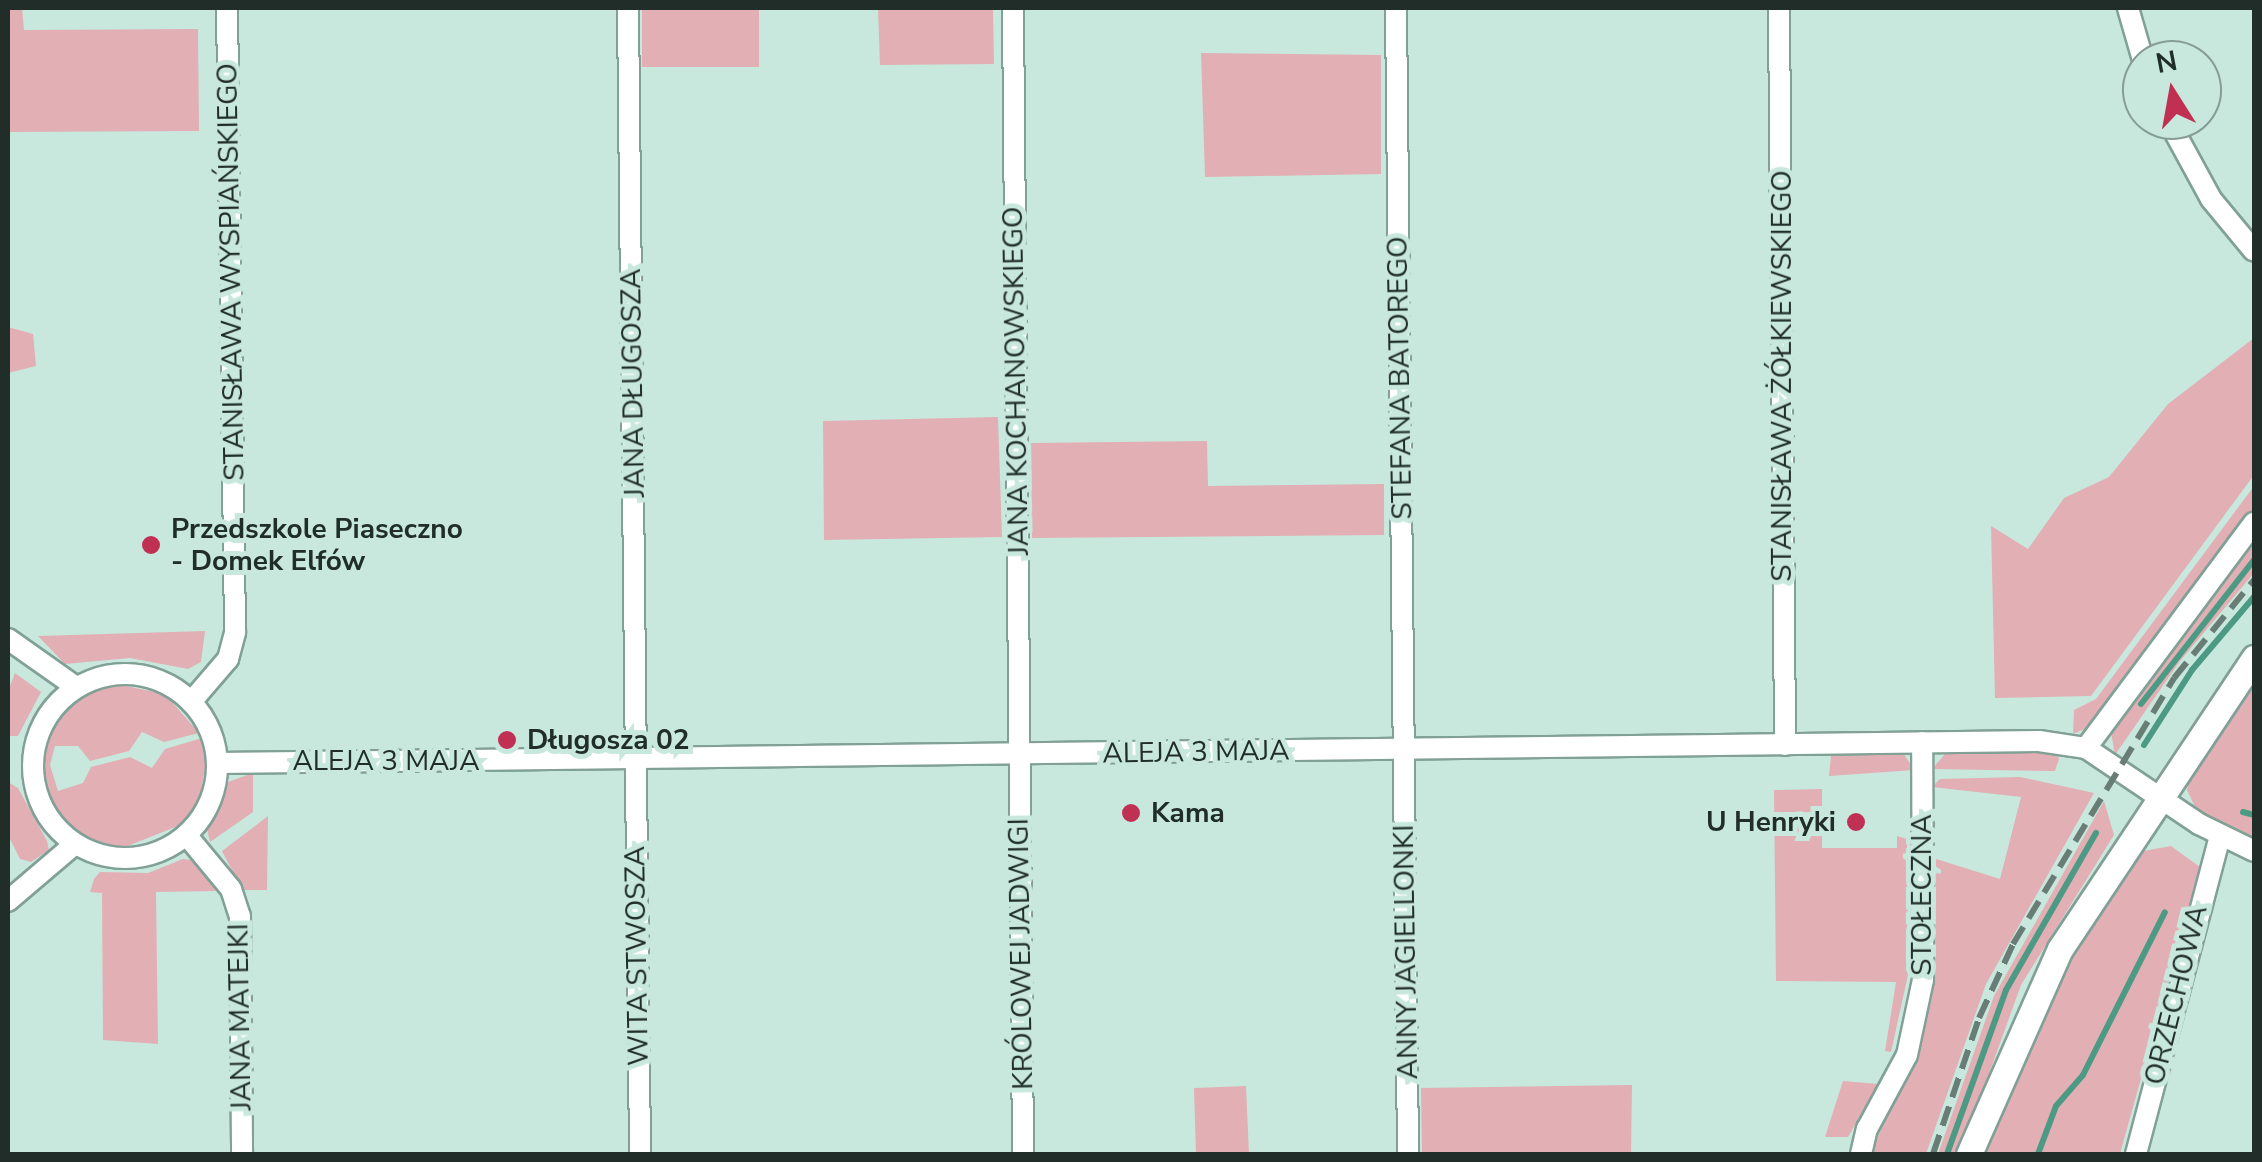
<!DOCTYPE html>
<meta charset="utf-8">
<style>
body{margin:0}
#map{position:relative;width:2262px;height:1162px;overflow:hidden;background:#c8e8dd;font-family:"Nunito Sans",sans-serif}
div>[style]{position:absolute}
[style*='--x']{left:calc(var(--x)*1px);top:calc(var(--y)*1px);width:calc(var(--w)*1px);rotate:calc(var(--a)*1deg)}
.green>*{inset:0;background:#e2afb4}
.stream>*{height:6px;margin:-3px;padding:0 3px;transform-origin:3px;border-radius:3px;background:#4d9a84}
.roads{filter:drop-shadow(2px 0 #81a096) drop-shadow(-2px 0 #81a096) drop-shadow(0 2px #81a096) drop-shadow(0 -2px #81a096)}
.minor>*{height:20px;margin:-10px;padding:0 10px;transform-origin:10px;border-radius:10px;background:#fff}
.minor>.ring{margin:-10px;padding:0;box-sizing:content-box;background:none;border:20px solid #fff;border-radius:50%}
.tertiary>*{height:25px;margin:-12.5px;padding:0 12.5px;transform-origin:12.5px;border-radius:12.5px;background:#fff}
.rail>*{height:6px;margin-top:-3px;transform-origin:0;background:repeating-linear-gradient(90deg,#687d76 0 20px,transparent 0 30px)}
.dots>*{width:28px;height:28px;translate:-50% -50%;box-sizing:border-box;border:5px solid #c8e8dd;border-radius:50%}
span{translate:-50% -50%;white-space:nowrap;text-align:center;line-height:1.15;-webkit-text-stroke:10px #c8e8dd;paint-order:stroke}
.street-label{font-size:28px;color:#202d29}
.poi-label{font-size:28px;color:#202d29;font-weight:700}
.left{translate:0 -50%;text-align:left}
.right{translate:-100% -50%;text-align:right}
.frame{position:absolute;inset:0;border:10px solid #202d29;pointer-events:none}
.north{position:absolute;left:2122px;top:40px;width:100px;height:100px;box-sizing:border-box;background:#c8e8dd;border:2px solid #859d95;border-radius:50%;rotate:349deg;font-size:28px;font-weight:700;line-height:40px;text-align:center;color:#202d29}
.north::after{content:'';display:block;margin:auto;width:35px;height:45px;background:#c03053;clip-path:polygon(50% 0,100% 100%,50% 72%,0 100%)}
</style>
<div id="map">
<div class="green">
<i style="clip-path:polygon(8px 8px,22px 8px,24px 30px,198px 29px,199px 131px,8px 132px)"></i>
<i style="clip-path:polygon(642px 8px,759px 8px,759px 67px,642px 67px)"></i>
<i style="clip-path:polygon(878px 8px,993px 8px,994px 64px,880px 65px)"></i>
<i style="clip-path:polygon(1201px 53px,1381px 55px,1381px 174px,1205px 177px)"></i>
<i style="clip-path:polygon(8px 327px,33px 334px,36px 366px,8px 373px)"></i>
<i style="clip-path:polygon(2254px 338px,2254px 475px,2091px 696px,1995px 698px,1991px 526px,2028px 549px,2064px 498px,2109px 477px,2168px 404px)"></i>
<i style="clip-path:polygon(998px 417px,1002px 537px,824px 540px,823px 421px)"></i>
<i style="clip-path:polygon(1207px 441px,1208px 486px,1384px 484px,1384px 535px,1032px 538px,1031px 443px)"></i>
<i style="clip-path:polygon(2254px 486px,2254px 508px,2199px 585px,2094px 725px,2073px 734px,2074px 710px,2096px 699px)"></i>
<i style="clip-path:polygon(2254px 540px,2254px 573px,2180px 661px,2115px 755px,2111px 732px)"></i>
<i style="clip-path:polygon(205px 631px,201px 662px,188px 669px,130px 658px,65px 664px,38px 636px)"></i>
<i style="clip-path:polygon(15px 673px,41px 692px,18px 736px,8px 736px,8px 691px)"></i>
<i style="clip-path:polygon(2254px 680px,2254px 841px,2197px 811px,2187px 790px,2190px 775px)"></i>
<i style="clip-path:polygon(121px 685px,165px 694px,199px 733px,164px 742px,142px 732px,129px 751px,90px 761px,78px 746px,55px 746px,50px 765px,58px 791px,83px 783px,91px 767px,130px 757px,152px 768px,165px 749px,202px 738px,206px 764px,200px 796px,183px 824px,125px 847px,94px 842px,67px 825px,49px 799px,42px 768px,47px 737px,64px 711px,90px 692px)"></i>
<i style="clip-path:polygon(1946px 753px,2057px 753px,2059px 759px,2055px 771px,1932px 769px)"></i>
<i style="clip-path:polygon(1904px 754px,1914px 770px,1829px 776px,1831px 756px)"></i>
<i style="clip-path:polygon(253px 773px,253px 812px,210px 842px,207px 829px,228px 782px)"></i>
<i style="clip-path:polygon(2020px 777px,2094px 793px,1986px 984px,1926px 1154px,1870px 1154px,1916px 1053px,1932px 974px,1933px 858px,2000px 879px,2021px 797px,1932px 787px,1940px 779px)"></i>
<i style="clip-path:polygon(8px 782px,18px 788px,47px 841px,49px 850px,31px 862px,20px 859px,8px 835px)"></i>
<i style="clip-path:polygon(1822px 789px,1822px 848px,1897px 848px,1897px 836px,1907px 839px,1908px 975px,1891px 1052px,1885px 1051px,1896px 982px,1776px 981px,1774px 790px)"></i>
<i style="clip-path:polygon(2104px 801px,2114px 835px,2021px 985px,1960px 1154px,1938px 1154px,1994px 996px)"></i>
<i style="clip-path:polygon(268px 816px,267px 890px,242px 890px,222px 851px)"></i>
<i style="clip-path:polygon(2171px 846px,2200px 867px,2120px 1154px,1981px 1154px,2051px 993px,2091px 923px,2138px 852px)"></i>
<i style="clip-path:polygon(183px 859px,192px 860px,216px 891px,156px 892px,158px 1044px,103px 1040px,102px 893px,90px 892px,94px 879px,100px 872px,148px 873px)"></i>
<i style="clip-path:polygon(1843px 1081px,1878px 1084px,1848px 1137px,1825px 1137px)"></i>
<i style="clip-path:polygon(1632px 1085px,1631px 1154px,1422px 1154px,1421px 1088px)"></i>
<i style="clip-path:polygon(1246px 1086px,1249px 1154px,1196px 1154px,1194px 1088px)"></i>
</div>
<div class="stream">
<i style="--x:2141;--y:704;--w:183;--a:-51.9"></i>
<i style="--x:2144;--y:745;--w:89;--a:-57.4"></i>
<i style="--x:2192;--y:670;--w:96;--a:-49.7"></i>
<i style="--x:2243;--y:812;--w:11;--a:15"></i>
<i style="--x:1947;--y:1154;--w:174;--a:-70.2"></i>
<i style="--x:2006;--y:990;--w:181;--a:-60.2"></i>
<i style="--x:2038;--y:1154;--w:51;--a:-69.4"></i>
<i style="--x:2056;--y:1106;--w:41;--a:-48.9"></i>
<i style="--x:2083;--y:1075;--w:182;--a:-63.3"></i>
</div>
<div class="roads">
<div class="minor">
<i style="--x:628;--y:8;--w:1146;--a:89.4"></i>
<i style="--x:1013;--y:8;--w:1146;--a:89.5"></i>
<i style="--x:1396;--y:8;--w:1146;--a:89.4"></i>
<i style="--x:1779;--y:8;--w:737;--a:89.53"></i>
<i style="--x:2128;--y:8;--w:54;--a:73.9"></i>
<i style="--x:2168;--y:120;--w:90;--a:61.4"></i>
<i style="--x:2211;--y:199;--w:67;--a:50.4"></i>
<i style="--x:8;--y:639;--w:83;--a:35.2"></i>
<i class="ring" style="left:33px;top:674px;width:164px;height:164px"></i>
<i style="--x:191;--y:702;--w:57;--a:-49.3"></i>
<i style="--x:228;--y:659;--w:28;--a:-75"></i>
<i style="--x:235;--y:632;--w:624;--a:-90.73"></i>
<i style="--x:2086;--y:748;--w:281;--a:-53.3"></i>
<i style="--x:218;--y:763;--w:1821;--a:-0.69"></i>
<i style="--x:2039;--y:741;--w:48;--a:8.5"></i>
<i style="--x:2086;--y:748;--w:136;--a:33.9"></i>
<i style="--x:2199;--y:824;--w:61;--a:26.1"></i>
<i style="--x:188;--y:837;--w:67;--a:50.4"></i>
<i style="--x:231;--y:889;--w:28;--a:72"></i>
<i style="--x:240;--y:916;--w:238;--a:89.5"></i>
<i style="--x:8;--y:901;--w:88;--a:-40.4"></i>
<i style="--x:1861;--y:1154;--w:26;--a:-77"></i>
<i style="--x:1867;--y:1129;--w:84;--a:-61.6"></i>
<i style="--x:1907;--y:1055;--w:77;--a:-78"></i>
<i style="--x:1923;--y:980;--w:238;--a:-90.2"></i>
<i style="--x:2136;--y:1154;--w:329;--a:-75.2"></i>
</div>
<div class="tertiary">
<i style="--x:1969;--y:1154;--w:224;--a:-66.1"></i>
<i style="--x:2060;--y:949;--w:350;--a:-56.3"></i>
</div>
</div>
<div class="rail">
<i style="--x:1933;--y:1154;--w:144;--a:-71.3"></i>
<i style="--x:1979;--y:1018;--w:81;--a:-65.3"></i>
<i style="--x:2013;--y:944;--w:311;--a:-58.8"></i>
<i style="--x:2174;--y:678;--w:127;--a:-50.8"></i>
</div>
<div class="dots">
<i style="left:151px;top:545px;background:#c03053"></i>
<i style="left:507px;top:740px;background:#c03053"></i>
<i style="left:1131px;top:813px;background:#c03053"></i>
<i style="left:1856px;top:822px;background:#c03053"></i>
</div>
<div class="street-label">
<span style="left:231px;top:272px;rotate:-91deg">STANISŁAWA WYSPIAŃSKIEGO</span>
<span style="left:1782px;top:376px;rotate:-90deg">STANISŁAWA ŻÓŁKIEWSKIEGO</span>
<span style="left:1400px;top:378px;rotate:-91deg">STEFANA BATOREGO</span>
<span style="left:1016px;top:381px;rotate:-91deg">JANA KOCHANOWSKIEGO</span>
<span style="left:633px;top:383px;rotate:-91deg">JANA DŁUGOSZA</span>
<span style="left:1196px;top:752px;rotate:-1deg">ALEJA 3 MAJA</span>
<span style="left:386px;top:761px">ALEJA 3 MAJA</span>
<span style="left:1922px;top:895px;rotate:-90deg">STOŁECZNA</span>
<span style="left:1406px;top:952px;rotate:-91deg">ANNY JAGIELLONKI</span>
<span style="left:1021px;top:954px;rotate:-91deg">KRÓLOWEJ JADWIGI</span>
<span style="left:637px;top:956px;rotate:-91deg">WITA STWOSZA</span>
<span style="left:2176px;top:995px;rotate:-76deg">ORZECHOWA</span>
<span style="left:240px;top:1017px;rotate:-91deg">JANA MATEJKI</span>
</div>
<div class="poi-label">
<span class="left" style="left:171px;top:545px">Przedszkole Piaseczno<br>- Domek Elfów</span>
<span class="left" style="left:527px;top:740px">Długosza 02</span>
<span class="left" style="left:1151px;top:813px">Kama</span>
<span class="right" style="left:1836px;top:822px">U Henryki</span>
</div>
<div class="frame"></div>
<div class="north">N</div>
</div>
